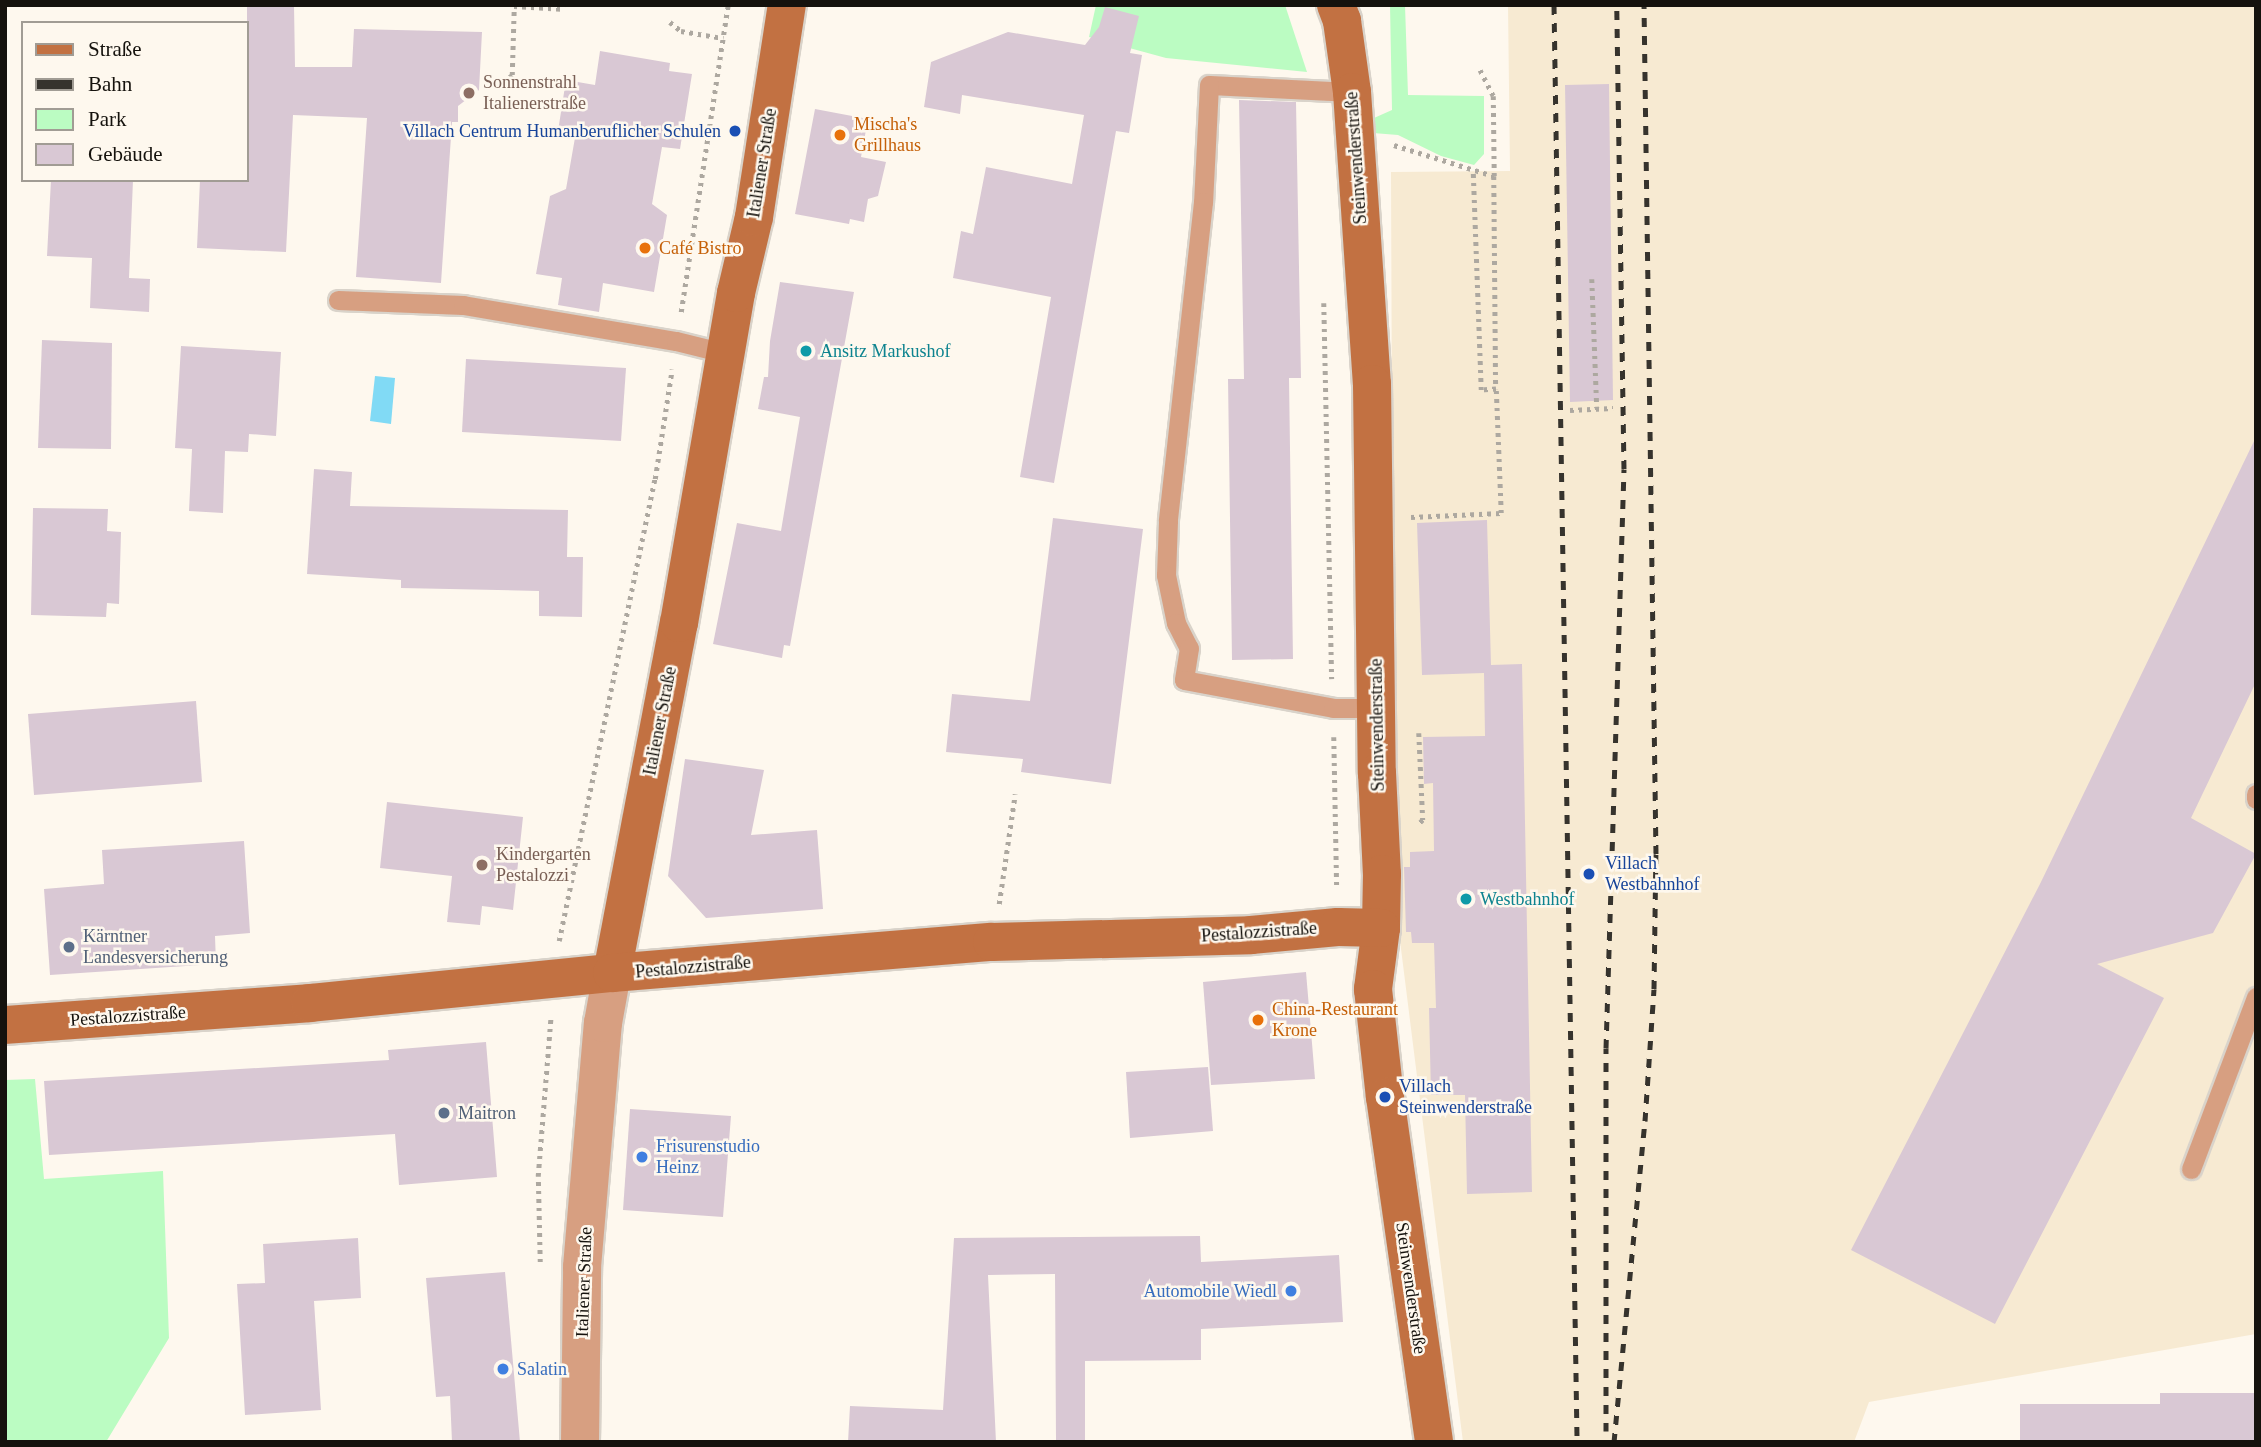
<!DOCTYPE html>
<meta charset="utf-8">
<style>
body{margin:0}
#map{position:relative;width:2261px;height:1447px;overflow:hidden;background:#fef8ee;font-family:Georgia,serif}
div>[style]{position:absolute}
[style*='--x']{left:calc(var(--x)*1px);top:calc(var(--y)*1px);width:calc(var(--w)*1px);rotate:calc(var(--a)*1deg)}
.built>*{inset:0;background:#f7ead2}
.green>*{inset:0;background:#bbfcc2}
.water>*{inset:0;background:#81daf5}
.building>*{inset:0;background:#d9c8d4}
.path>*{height:4.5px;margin-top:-2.25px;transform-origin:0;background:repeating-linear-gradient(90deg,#ada8a0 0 3.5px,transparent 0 8.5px)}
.roads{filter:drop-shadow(2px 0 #d9d3ca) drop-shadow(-2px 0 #d9d3ca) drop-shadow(0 2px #d9d3ca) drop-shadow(0 -2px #d9d3ca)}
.lane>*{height:19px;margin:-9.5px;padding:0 9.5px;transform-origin:9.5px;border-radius:9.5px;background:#d79f81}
.street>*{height:38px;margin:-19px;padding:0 19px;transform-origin:19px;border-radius:19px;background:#d79f81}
.secondary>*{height:38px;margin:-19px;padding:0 19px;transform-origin:19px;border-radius:19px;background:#c27142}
.rail>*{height:5px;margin-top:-2.5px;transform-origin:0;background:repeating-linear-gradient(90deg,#36332d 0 9px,transparent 0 18px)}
.dots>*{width:19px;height:19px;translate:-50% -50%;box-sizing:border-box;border:4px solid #fef8ee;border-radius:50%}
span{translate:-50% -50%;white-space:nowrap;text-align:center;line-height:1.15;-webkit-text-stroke:5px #fef8ee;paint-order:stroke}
.education-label{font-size:18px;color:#785e54}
.left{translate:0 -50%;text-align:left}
.food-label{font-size:18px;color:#c56008}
.transit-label{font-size:18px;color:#164399}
.right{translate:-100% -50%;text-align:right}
.street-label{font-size:18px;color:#15120d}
.culture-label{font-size:18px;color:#0d838f}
.service-label{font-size:18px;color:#4e5e75}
.shop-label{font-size:18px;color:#366cbe}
.frame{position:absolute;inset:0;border:7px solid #15120d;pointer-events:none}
.legend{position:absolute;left:21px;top:21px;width:228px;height:161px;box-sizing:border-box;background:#fef8ee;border:2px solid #a19c94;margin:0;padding:9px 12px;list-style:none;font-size:21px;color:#15120d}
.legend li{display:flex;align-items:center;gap:14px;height:35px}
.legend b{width:35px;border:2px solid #a19c94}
</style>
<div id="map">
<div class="built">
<i style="clip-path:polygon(1508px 5px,2256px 5px,2256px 1334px,1869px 1402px,1854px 1442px,1463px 1442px,1399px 933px,1393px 700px,1391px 172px,1510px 171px)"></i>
</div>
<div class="green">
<i style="clip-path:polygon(1096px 5px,1285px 5px,1307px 72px,1166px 58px,1089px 37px)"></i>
<i style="clip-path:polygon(1390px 5px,1405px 5px,1408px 95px,1484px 96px,1484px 154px,1474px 165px,1441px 156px,1398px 135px,1373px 133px,1374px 118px,1392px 110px)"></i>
<i style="clip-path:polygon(35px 1079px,44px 1179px,163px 1171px,169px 1338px,106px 1442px,5px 1442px,5px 1080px)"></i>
</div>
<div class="water">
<i style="clip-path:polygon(375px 376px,395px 378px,391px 424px,370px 421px)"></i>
</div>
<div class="building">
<i style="clip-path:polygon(247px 5px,294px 5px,295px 67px,352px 67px,354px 29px,482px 32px,479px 90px,458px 106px,458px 122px,452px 122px,441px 283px,356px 277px,367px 118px,293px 115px,286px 252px,197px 248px,200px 180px,247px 180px)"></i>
<i style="clip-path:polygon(1105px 7px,1139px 16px,1130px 53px,1142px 55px,1129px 133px,1116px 131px,1054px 483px,1020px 477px,1051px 297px,953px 278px,961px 231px,973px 234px,986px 167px,1072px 184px,1084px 115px,962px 95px,960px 114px,924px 107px,931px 62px,1008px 32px,1085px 45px,1099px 27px)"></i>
<i style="clip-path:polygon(600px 51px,670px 63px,669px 71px,692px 74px,680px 149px,662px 147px,652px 204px,667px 215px,654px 292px,603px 283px,599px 312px,558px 305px,562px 278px,536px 274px,550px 196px,566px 189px,576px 132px,558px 131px,566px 80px,595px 85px)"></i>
<i style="clip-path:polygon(1609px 84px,1613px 400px,1570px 402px,1565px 85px)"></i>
<i style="clip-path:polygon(1239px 100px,1296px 102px,1301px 378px,1289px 378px,1293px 659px,1232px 660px,1228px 379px,1244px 379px)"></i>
<i style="clip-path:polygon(815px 109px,868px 119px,861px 157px,886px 162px,878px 196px,868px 199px,864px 222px,850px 219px,849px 224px,795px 214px)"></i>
<i style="clip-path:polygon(51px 180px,133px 180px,129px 278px,150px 279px,149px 312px,90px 308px,92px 258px,47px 256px)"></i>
<i style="clip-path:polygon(780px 282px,854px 292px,790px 646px,784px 645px,782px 658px,713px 644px,737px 523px,781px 531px,800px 417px,758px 409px,764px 377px,768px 377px,770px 341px)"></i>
<i style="clip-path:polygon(42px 340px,112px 343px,111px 449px,38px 448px)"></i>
<i style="clip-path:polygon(181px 346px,281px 352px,276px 436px,249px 434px,248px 452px,225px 451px,223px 513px,189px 511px,192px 449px,175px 448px)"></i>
<i style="clip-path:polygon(466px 359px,626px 368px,621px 441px,462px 432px)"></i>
<i style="clip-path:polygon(2256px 437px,2256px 682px,2191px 818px,2256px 854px,2213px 933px,2097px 964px,2164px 998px,1995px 1324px,1851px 1250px,2040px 884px)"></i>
<i style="clip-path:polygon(314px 469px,352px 472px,350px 506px,568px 510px,567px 557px,583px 557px,582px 617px,539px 616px,539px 591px,401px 588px,401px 580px,307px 574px)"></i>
<i style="clip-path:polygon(33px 508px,108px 509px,107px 531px,121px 532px,119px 604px,107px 603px,106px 617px,31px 615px)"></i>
<i style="clip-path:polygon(1053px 518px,1143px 529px,1111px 784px,1021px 772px,1023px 759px,946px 752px,952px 694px,1030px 701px)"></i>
<i style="clip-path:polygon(1487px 520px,1491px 665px,1522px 664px,1532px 1192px,1467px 1194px,1465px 1095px,1431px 1095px,1429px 1008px,1436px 1008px,1434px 943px,1412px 943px,1411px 932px,1406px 932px,1404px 867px,1410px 867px,1410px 852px,1434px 851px,1433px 783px,1424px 784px,1423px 737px,1485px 736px,1484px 673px,1422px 675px,1417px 523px)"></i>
<i style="clip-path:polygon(196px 701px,202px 782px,34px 795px,28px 714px)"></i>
<i style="clip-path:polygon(685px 759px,764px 770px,751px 835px,817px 830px,823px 909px,706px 918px,668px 876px)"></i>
<i style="clip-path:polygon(387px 802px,523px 817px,513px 910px,482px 906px,480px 925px,447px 922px,452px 876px,380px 868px)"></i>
<i style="clip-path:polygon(244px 841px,250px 933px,215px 936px,216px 964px,50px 975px,44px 889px,104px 884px,102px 850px)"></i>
<i style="clip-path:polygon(1306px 972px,1315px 1079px,1211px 1085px,1203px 982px)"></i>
<i style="clip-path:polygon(486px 1042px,497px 1177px,399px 1185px,395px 1134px,49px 1155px,44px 1081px,389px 1060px,388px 1050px)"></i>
<i style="clip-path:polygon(1208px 1067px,1213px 1131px,1130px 1138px,1126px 1072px)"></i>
<i style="clip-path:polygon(630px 1109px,731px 1116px,723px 1217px,623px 1210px)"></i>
<i style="clip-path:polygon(1200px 1236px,1201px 1262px,1339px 1255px,1343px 1322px,1201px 1329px,1201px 1360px,1085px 1361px,1085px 1442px,1056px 1442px,1055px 1274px,988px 1275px,996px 1442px,848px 1442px,850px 1406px,943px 1410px,954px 1238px)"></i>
<i style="clip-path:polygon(358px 1238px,361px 1298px,314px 1301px,321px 1410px,245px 1415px,237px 1284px,265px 1283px,263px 1244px)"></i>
<i style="clip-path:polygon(505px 1272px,520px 1442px,452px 1442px,450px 1396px,436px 1397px,426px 1278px)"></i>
<i style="clip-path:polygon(2160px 1393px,2256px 1393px,2256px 1442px,2020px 1442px,2020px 1404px,2160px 1404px)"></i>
</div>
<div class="path">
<i style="--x:670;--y:22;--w:14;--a:39"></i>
<i style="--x:681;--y:31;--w:43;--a:9.5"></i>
<i style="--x:497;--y:88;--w:20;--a:-41"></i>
<i style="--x:512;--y:75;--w:69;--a:-88.3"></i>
<i style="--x:514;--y:6;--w:51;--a:3.4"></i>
<i style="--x:1394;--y:145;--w:105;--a:17.2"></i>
<i style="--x:1494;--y:176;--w:80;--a:-90.7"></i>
<i style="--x:1493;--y:96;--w:29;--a:-117"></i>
<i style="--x:1494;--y:176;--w:213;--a:89.5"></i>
<i style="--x:1592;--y:279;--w:129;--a:87.8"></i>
<i style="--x:1324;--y:303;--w:376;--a:88.8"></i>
<i style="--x:681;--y:312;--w:311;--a:-81.3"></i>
<i style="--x:1570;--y:410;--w:43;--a:-2.7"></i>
<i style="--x:1411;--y:517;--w:90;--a:-2.5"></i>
<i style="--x:1501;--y:513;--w:124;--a:-92.3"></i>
<i style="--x:1496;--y:389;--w:15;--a:176"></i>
<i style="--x:1481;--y:390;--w:220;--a:-92.1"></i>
<i style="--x:1419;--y:733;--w:87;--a:87.4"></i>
<i style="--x:1423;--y:820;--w:6;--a:135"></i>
<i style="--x:1334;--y:737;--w:152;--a:88.9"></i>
<i style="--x:999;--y:904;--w:111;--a:-81.7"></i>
<i style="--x:559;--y:941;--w:472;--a:-78.3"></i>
<i style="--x:655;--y:479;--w:111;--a:-81.2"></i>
<i style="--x:540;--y:1262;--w:86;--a:-91.3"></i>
<i style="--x:538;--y:1176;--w:161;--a:-85.4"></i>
</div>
<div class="roads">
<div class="lane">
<i style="--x:1352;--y:92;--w:143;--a:-177.2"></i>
<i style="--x:1209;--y:85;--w:117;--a:92.9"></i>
<i style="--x:1203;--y:202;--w:321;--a:96.3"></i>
<i style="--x:1168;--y:521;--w:54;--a:92.1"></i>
<i style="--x:1166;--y:575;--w:49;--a:78.2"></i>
<i style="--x:1176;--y:623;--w:28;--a:63"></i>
<i style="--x:1189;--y:648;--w:32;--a:99"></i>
<i style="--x:1184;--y:680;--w:152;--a:10.6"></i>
<i style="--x:1333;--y:708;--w:43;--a:0"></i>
<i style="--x:338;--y:300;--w:125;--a:2.3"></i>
<i style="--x:463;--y:305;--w:216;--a:9.6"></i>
<i style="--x:676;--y:341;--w:54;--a:14"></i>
<i style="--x:2256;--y:794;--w:5;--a:90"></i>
<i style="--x:2191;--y:1169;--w:184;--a:-69.3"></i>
</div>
<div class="street">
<i style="--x:580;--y:1442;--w:175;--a:-89.3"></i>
<i style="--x:582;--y:1267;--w:245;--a:-85.1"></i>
<i style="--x:603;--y:1023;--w:51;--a:-79.8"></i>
</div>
<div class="secondary">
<i style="--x:1336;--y:5;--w:17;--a:69"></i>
<i style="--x:1342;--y:21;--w:72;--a:82"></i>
<i style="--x:1352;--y:92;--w:293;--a:86.1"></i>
<i style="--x:1372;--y:384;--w:389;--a:89.3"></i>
<i style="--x:1377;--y:773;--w:101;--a:87.2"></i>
<i style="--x:1382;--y:874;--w:54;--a:91.1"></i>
<i style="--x:1381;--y:928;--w:62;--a:97.5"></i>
<i style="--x:1373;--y:989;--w:109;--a:83.7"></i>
<i style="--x:1385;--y:1097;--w:348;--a:81.9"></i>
<i style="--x:612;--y:973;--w:356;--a:-79.2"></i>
<i style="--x:679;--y:623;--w:335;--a:-80.2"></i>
<i style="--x:736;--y:293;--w:78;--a:-76.7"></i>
<i style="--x:754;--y:217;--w:215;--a:-81.2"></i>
<i style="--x:5;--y:1025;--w:306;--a:-4.1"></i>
<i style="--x:310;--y:1003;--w:303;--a:-5.7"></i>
<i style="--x:612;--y:973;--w:381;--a:-4.7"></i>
<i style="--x:992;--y:942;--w:259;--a:-1.5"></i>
<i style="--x:1251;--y:935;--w:87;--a:-5.3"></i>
<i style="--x:1338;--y:927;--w:43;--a:1.3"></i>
</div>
</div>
<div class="rail">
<i style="--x:1554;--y:5;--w:1437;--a:89.08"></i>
<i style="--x:1606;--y:1431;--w:383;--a:-90"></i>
<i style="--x:1606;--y:1048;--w:579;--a:-88.22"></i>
<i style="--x:1624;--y:469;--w:464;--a:-90.9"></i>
<i style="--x:1614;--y:1442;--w:322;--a:-84.5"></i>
<i style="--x:1645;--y:1121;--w:132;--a:-86.1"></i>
<i style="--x:1654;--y:989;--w:135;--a:-89.2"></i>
<i style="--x:1656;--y:854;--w:849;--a:-90.81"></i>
</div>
<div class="dots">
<i style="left:469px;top:93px;background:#8d6e63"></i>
<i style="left:735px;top:131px;background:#1a4fb4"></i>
<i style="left:840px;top:135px;background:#e8710a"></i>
<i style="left:645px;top:248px;background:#e8710a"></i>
<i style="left:806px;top:351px;background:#0f9aa8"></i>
<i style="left:482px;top:865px;background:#8d6e63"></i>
<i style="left:1589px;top:874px;background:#1a4fb4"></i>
<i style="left:1466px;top:899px;background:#0f9aa8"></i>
<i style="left:69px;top:947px;background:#5c6f8a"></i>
<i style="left:1258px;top:1020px;background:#e8710a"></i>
<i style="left:1385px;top:1097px;background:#1a4fb4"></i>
<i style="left:444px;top:1113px;background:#5c6f8a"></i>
<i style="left:642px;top:1157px;background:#3f7fe0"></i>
<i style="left:1291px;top:1291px;background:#3f7fe0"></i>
<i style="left:503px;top:1369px;background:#3f7fe0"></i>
</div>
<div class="education-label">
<span class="left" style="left:483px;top:93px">Sonnenstrahl<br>Italienerstraße</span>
<span class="left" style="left:496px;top:865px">Kindergarten<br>Pestalozzi</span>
</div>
<div class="food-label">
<span class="left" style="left:854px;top:135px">Mischa's<br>Grillhaus</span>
<span class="left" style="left:659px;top:248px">Café Bistro</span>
<span class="left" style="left:1272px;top:1020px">China-Restaurant<br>Krone</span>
</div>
<div class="transit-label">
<span class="right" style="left:721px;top:131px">Villach Centrum Humanberuflicher Schulen</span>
<span class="left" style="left:1605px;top:874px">Villach<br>Westbahnhof</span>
<span class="left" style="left:1399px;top:1097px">Villach<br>Steinwenderstraße</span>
</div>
<div class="street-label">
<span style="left:1356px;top:158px;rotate:-94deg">Steinwenderstraße</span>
<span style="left:762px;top:163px;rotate:-81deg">Italiener Straße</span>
<span style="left:660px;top:721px;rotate:-79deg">Italiener Straße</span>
<span style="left:1377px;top:725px;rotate:-91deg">Steinwenderstraße</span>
<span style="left:1259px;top:932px;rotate:-4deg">Pestalozzistraße</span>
<span style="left:693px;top:967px;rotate:-5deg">Pestalozzistraße</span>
<span style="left:128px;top:1016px;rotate:-4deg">Pestalozzistraße</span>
<span style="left:584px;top:1282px;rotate:-88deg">Italiener Straße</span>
<span style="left:1411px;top:1288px;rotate:82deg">Steinwenderstraße</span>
</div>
<div class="culture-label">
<span class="left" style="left:820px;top:351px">Ansitz Markushof</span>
<span class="left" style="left:1480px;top:899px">Westbahnhof</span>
</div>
<div class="service-label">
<span class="left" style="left:83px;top:947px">Kärntner<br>Landesversicherung</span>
<span class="left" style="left:458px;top:1113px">Maitron</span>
</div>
<div class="shop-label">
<span class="left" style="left:656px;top:1157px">Frisurenstudio<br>Heinz</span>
<span class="right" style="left:1277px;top:1291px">Automobile Wiedl</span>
<span class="left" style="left:517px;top:1369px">Salatin</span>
</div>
<div class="frame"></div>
<ul class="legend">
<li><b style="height:9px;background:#c27142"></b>Straße</li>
<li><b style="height:9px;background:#36332d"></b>Bahn</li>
<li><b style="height:19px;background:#bbfcc2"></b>Park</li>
<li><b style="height:19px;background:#d9c8d4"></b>Gebäude</li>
</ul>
</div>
